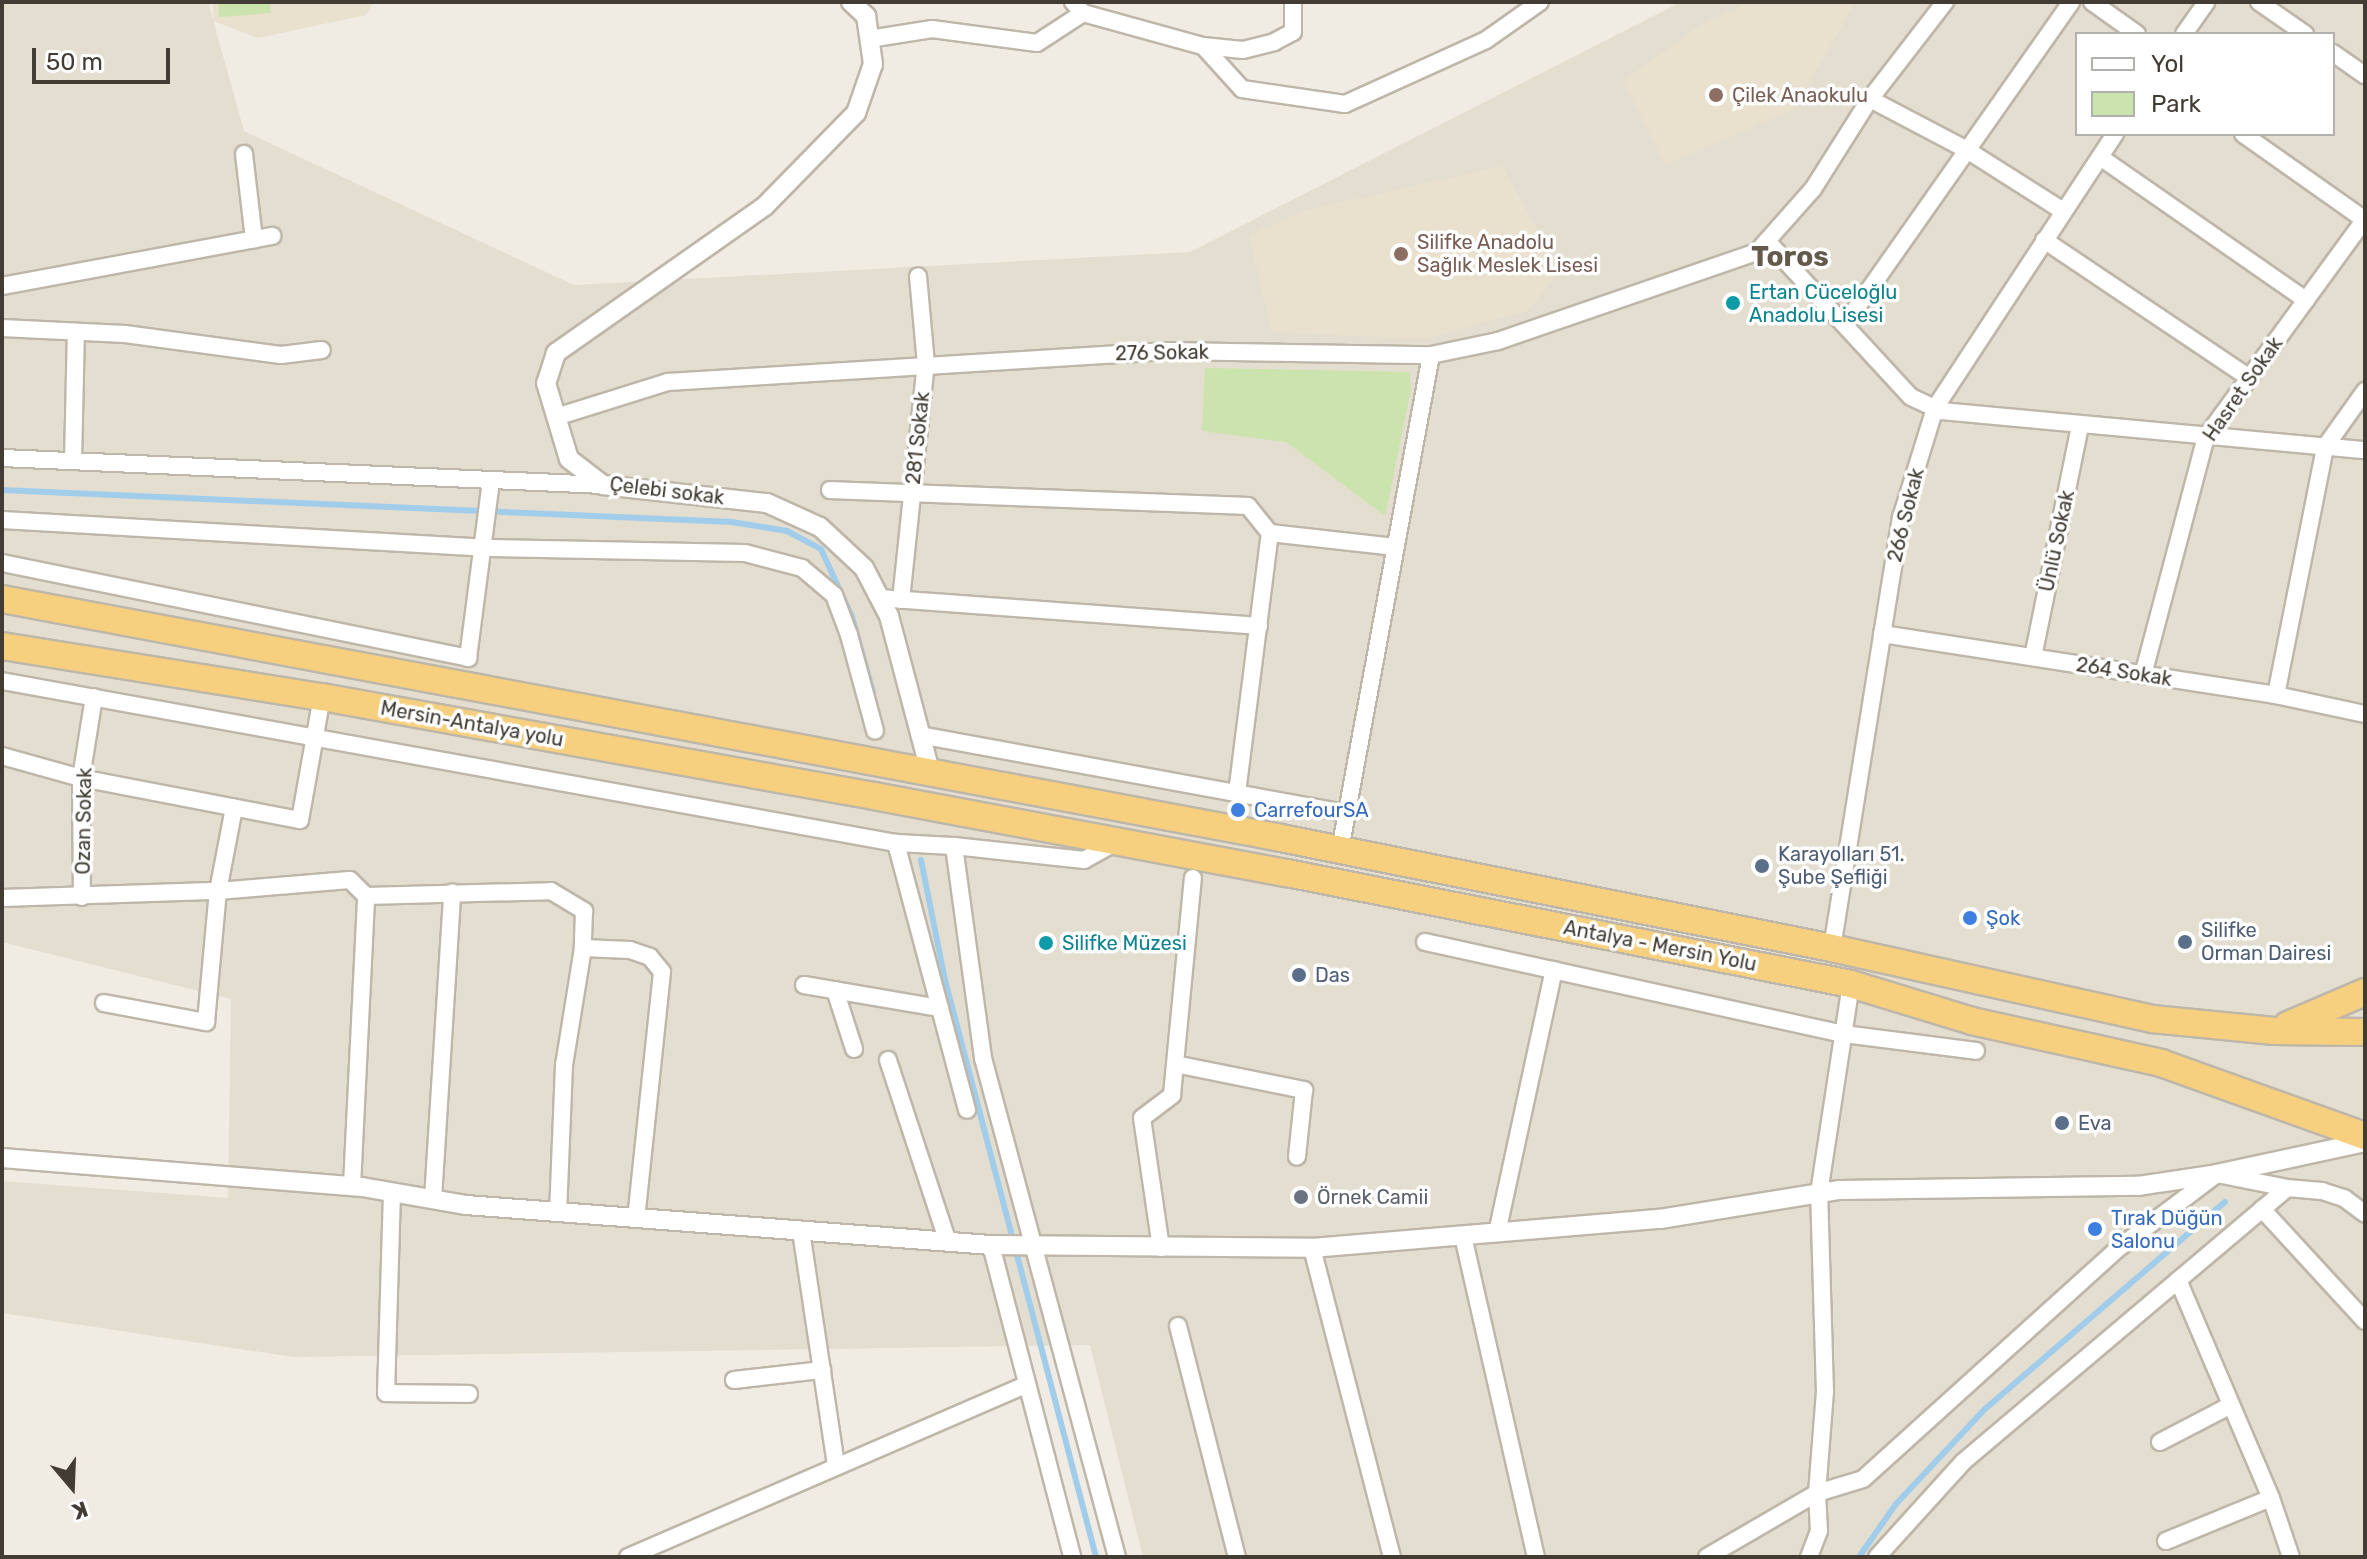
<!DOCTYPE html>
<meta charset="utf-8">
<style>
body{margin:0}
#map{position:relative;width:2367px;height:1559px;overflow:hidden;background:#f0ece3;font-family:Rubik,sans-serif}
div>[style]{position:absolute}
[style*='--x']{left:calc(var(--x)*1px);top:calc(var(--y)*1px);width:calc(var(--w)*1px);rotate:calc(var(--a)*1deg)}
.residential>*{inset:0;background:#e4ded1}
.education>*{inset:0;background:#e9e1cd}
.green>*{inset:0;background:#cbe3ad}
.stream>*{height:6px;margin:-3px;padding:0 3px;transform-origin:3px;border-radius:3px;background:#a1cdeb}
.roads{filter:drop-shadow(2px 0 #beb7a9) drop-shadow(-2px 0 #beb7a9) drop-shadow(0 2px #beb7a9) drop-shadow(0 -2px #beb7a9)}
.minor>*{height:16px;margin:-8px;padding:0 8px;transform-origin:8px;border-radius:8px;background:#fff}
.tertiary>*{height:18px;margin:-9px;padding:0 9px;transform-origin:9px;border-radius:9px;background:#fff}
.trunk>*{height:26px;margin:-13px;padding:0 13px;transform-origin:13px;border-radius:13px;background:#f6d07e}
.dots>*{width:22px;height:22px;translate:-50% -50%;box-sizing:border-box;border:4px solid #fff;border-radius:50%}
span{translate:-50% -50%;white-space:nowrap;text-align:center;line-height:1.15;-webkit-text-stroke:7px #fff;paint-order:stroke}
.education-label{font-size:20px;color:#785e54}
.left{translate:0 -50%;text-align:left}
.culture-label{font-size:20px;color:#0d838f}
.street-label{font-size:20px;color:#423c34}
.shop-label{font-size:20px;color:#366cbe}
.service-label{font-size:20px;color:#4e5e75}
.worship-label{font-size:20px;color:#5b616d}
.district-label{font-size:28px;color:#645a4c;font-weight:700}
.frame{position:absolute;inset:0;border:4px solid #423c34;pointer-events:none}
.legend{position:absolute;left:2075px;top:32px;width:260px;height:104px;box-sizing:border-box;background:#fff;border:2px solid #b3b1ae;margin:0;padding:10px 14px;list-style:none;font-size:24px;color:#423c34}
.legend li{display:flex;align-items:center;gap:16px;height:40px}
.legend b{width:40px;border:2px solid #b3b1ae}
.north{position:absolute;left:32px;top:1447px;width:80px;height:80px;-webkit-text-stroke:6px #fff;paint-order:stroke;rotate:161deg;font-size:22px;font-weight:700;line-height:32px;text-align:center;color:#423c34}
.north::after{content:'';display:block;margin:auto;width:28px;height:36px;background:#423c34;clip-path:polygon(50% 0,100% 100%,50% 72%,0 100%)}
.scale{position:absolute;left:32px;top:48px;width:138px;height:36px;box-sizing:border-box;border:4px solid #423c34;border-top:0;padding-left:10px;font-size:24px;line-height:28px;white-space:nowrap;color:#423c34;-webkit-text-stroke:6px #fff;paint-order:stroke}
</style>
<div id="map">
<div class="residential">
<i style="clip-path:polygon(evenodd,2px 2px,208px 2px,244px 131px,574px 285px,1190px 252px,1681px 2px,2365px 2px,2365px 1557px,1143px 1557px,1090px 1345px,293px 1357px,2px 1313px,2px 1181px,228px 1198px,231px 999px,2px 942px,2px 2px,2077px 34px,2333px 34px,2333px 134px,2077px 134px,2077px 34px)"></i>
</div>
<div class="education">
<i style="clip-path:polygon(213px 2px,374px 2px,366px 15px,258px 38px,213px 21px)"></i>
<i style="clip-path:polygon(1750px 2px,1856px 2px,1793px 110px,1665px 165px,1623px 81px,1701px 25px)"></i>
<i style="clip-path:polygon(1502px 166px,1560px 272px,1527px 311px,1424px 339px,1272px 332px,1249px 235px,1307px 210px)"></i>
</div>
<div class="green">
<i style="clip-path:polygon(218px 2px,270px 2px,271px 13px,219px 17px)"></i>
<i style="clip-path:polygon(1205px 368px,1409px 372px,1411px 389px,1385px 516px,1286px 442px,1202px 431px)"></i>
</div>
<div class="stream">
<i style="--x:2;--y:490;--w:731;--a:2.51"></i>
<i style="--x:732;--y:522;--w:56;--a:9.3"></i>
<i style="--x:787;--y:531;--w:38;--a:28"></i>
<i style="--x:821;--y:549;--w:75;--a:65.5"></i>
<i style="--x:852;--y:617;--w:78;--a:74.4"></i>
<i style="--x:921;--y:860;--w:122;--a:78.7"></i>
<i style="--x:945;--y:980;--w:596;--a:75.33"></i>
<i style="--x:1859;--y:1557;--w:65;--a:-55.1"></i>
<i style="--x:1896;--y:1504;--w:130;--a:-46.9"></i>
<i style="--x:1985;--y:1409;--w:317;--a:-40.8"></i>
</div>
<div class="roads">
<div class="minor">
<i style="--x:2092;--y:2;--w:55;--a:35.4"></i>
<i style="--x:2259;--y:2;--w:56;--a:34.8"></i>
<i style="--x:1083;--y:13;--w:124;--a:15.4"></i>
<i style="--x:1203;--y:46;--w:40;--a:5.7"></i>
<i style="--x:1243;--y:50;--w:32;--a:-14"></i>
<i style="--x:1274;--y:42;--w:21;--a:-28"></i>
<i style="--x:1293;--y:32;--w:30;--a:-90"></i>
<i style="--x:2184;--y:34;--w:39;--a:-55"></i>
<i style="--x:869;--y:39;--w:64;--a:-9"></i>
<i style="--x:932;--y:29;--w:106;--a:7.6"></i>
<i style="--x:1037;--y:43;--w:55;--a:-33.1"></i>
<i style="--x:1083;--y:13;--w:15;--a:-132"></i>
<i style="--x:1203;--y:46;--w:58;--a:47.8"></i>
<i style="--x:1242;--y:89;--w:104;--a:8.3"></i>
<i style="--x:1345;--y:104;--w:155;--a:-24.4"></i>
<i style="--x:1486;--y:40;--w:66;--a:-35.1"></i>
<i style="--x:2333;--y:53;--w:39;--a:35"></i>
<i style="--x:1870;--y:99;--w:110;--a:27.7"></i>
<i style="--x:1967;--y:150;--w:114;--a:32.4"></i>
<i style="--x:2243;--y:134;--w:149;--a:35.2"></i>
<i style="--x:244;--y:154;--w:86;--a:83.3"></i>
<i style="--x:2100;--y:157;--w:251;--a:34.8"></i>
<i style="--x:2044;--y:240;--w:247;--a:33.9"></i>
<i style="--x:1767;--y:241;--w:212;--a:47.3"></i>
<i style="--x:1911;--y:397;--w:33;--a:25"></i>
<i style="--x:1941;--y:411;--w:426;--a:5.3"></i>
<i style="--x:2;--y:286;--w:275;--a:-10.5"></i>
<i style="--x:1845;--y:324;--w:393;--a:-54.9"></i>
<i style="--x:2;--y:328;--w:123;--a:2.8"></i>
<i style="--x:125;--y:334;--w:157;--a:7.7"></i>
<i style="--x:281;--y:355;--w:41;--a:-7"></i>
<i style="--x:556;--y:417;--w:117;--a:-17.4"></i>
<i style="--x:668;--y:382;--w:501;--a:-3.55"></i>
<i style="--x:1168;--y:351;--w:263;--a:0.9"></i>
<i style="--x:1431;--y:355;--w:68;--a:-11.8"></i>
<i style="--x:1498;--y:341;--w:274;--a:-19"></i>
<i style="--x:1757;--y:252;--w:84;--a:-48.4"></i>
<i style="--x:1813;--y:189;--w:107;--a:-57.7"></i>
<i style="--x:1870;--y:99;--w:123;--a:-52.3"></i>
<i style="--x:2;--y:458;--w:602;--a:2.57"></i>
<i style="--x:73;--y:461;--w:129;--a:-88.7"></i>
<i style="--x:830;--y:490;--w:418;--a:2.2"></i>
<i style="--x:1248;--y:506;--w:35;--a:51"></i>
<i style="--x:1270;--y:533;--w:126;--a:6.4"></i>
<i style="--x:2;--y:520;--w:488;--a:3.3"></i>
<i style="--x:489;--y:548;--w:256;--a:1.1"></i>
<i style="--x:745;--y:553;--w:59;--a:14.7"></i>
<i style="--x:802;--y:568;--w:42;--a:40.2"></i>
<i style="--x:834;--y:595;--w:43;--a:69.4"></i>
<i style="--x:849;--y:635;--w:99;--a:74.8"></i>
<i style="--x:2;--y:563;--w:476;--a:11.5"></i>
<i style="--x:468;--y:658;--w:178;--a:-82.6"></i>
<i style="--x:880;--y:598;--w:380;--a:4.2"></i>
<i style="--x:901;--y:600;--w:237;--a:-84"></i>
<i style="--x:926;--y:364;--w:88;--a:-95.2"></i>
<i style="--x:1882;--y:634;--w:399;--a:8.8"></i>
<i style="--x:2276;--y:695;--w:91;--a:12.1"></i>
<i style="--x:2033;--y:657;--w:237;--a:-78.5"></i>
<i style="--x:2143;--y:675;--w:246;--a:-75.2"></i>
<i style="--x:2206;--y:437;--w:270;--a:-53.9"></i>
<i style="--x:2;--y:681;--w:909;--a:10.27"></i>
<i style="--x:896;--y:843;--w:58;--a:3"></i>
<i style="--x:954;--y:846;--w:214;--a:82.2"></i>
<i style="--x:983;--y:1058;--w:517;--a:74.97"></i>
<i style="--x:2276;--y:695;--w:253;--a:-78.8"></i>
<i style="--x:2325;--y:447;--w:69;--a:-54.5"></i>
<i style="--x:920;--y:735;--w:434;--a:10.4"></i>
<i style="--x:2;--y:756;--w:82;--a:15.6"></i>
<i style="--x:81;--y:778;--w:223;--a:10.9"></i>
<i style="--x:300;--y:820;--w:125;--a:-79.9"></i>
<i style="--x:1237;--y:793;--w:262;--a:-82.8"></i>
<i style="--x:896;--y:843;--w:276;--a:75.1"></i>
<i style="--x:954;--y:846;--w:131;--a:6.1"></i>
<i style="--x:1084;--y:860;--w:37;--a:-29"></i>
<i style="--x:1340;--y:850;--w:503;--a:-79.58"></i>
<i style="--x:82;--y:897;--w:119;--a:-90.5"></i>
<i style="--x:81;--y:778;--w:82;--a:-80.9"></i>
<i style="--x:2;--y:898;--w:216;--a:-1.9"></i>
<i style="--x:218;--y:891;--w:132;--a:-4.8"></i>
<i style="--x:350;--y:880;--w:23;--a:45"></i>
<i style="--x:366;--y:896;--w:185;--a:-1.5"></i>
<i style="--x:551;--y:891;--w:39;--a:31"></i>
<i style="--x:584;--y:911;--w:37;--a:92"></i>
<i style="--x:583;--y:948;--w:119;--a:99.2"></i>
<i style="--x:564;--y:1065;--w:147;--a:92.3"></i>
<i style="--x:1425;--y:942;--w:429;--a:12.4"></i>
<i style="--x:1844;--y:1034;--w:133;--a:7.3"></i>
<i style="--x:583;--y:948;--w:47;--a:2.4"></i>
<i style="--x:630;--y:950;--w:21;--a:19"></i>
<i style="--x:650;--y:957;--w:19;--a:51"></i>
<i style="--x:662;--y:972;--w:247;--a:96"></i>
<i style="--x:1832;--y:948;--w:436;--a:-80.9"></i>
<i style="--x:1901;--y:518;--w:115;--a:-72.8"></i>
<i style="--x:1935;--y:408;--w:328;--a:-56.7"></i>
<i style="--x:804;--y:985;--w:138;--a:9.6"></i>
<i style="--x:835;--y:990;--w:62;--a:72.1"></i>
<i style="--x:104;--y:1003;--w:104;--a:10.6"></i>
<i style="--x:206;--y:1022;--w:132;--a:-84.8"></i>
<i style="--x:218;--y:891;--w:85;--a:-79.1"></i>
<i style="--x:888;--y:1060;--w:192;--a:71.8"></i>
<i style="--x:1175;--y:1064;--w:132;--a:11.4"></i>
<i style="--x:1304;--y:1090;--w:67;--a:96"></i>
<i style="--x:352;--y:1186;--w:290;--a:-87.2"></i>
<i style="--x:392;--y:1192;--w:201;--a:91.7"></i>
<i style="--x:386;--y:1393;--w:83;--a:0.7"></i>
<i style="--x:433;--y:1199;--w:307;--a:-86.4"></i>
<i style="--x:2262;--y:1209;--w:152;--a:47.4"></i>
<i style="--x:801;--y:1231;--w:238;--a:81.5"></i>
<i style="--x:1497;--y:1233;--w:269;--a:-77.8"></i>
<i style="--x:1463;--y:1236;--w:329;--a:77.2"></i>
<i style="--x:991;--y:1245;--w:322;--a:75.4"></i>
<i style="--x:1161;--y:1248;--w:131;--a:-98.3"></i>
<i style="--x:1142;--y:1118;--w:38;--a:-37"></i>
<i style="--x:1172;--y:1095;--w:218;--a:-84.5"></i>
<i style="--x:1312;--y:1248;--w:319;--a:75.5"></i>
<i style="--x:2178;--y:1280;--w:237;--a:66.9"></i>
<i style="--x:2271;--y:1498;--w:62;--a:71.3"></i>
<i style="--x:1178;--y:1326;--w:238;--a:75.7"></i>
<i style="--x:734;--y:1380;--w:89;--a:-6.5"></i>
<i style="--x:2160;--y:1442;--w:80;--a:-27.5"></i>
<i style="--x:2166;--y:1541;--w:113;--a:-22.3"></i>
<i style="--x:628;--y:1557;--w:435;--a:-23.4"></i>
<i style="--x:1707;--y:1557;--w:127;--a:-30.2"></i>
<i style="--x:1817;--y:1493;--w:48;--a:-16.9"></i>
<i style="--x:1863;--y:1479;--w:341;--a:-42.1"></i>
<i style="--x:2116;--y:1250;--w:126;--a:-37"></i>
<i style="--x:2217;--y:1174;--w:71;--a:11.3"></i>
<i style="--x:2287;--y:1188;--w:35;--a:5"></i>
<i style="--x:2322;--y:1191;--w:23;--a:18"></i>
<i style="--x:2344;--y:1198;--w:26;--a:37"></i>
<i style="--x:1809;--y:1557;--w:28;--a:-69"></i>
<i style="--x:1819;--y:1531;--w:38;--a:-93"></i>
<i style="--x:1817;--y:1493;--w:101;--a:-85.5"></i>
<i style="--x:1825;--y:1392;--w:199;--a:-91.7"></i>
<i style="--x:1819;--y:1193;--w:211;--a:-81.3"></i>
<i style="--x:1877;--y:1557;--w:128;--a:-47.8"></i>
<i style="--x:1963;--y:1462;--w:424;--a:-40.2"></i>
</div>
<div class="tertiary">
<i style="--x:851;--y:2;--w:21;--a:43"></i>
<i style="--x:866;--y:16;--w:49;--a:81.7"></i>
<i style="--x:873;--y:64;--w:52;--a:109.1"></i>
<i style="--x:856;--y:113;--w:130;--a:134.4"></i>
<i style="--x:765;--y:206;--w:256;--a:144.9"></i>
<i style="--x:556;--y:353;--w:32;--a:108"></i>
<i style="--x:546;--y:383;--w:79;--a:73.2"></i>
<i style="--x:569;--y:459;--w:43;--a:37.4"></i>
<i style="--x:603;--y:485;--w:165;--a:6.3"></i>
<i style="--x:767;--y:503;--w:58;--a:24.4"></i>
<i style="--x:820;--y:527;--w:60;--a:43"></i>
<i style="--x:864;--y:568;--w:54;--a:62.5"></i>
<i style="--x:889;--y:616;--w:164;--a:75.2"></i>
<i style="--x:2;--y:1158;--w:361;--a:4.6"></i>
<i style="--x:362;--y:1187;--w:106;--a:9.8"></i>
<i style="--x:466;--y:1205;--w:527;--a:4.36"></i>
<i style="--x:991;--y:1245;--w:321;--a:0.5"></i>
<i style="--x:1312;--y:1248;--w:349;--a:-4.8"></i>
<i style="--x:1660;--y:1219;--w:182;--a:-9.2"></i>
<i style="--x:1840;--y:1190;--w:298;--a:-0.8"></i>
<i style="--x:2138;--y:1186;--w:80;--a:-8.6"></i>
<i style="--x:2217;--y:1174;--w:151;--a:-12.2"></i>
</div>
<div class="trunk">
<i style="--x:2;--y:599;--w:1301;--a:10.58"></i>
<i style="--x:1281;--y:838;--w:562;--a:11.29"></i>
<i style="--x:1832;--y:948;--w:328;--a:12.5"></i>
<i style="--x:2152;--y:1019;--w:123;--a:5.6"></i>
<i style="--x:2274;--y:1031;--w:91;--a:0.6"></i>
<i style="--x:2;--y:646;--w:324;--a:9.1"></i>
<i style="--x:322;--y:697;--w:561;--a:10.17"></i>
<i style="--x:874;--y:796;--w:420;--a:10.6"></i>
<i style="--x:1287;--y:873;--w:575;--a:11.13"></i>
<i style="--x:1851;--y:984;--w:127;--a:17"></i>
<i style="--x:1972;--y:1021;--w:194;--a:12.5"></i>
<i style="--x:2161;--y:1063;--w:217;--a:19.7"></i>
<i style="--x:2288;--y:1025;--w:84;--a:-23.2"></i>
</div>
</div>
<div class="dots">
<i style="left:1716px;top:95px;background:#8d6e63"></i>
<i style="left:1401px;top:254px;background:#8d6e63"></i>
<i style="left:1733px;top:303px;background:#0f9aa8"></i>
<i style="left:1238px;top:810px;background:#3f7fe0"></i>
<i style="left:1762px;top:866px;background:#5c6f8a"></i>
<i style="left:1970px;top:918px;background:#3f7fe0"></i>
<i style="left:2185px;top:942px;background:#5c6f8a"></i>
<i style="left:1046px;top:943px;background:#0f9aa8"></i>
<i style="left:1299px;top:975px;background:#5c6f8a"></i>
<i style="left:2062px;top:1123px;background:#5c6f8a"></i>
<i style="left:1301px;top:1197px;background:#6b7280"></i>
<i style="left:2095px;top:1229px;background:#3f7fe0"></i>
</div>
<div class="education-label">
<span class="left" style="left:1732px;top:95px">Çilek Anaokulu</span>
<span class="left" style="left:1417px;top:254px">Silifke Anadolu<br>Sağlık Meslek Lisesi</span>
</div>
<div class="culture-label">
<span class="left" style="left:1749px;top:304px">Ertan Cüceloğlu<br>Anadolu Lisesi</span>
<span class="left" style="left:1062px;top:943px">Silifke Müzesi</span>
</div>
<div class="street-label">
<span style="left:1162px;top:353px;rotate:-1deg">276 Sokak</span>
<span style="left:2243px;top:389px;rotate:-55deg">Hasret Sokak</span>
<span style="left:918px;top:438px;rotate:-84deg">281 Sokak</span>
<span style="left:667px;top:491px;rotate:7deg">Çelebi sokak</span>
<span style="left:1906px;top:515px;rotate:-76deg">266 Sokak</span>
<span style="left:2057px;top:541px;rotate:-78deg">Ünlü Sokak</span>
<span style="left:2124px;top:672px;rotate:9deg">264 Sokak</span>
<span style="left:472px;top:724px;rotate:10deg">Mersin-Antalya yolu</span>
<span style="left:84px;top:821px;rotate:-89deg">Ozan Sokak</span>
<span style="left:1660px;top:946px;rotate:11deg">Antalya - Mersin Yolu</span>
</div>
<div class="shop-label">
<span class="left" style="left:1254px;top:810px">CarrefourSA</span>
<span class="left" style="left:1986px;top:918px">Şok</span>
<span class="left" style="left:2111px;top:1230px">Tırak Düğün<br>Salonu</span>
</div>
<div class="service-label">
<span class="left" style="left:1778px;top:866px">Karayolları 51.<br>Şube Şefliği</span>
<span class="left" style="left:2201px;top:942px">Silifke<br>Orman Dairesi</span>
<span class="left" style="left:1315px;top:975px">Das</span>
<span class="left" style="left:2078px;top:1123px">Eva</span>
</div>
<div class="worship-label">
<span class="left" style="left:1317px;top:1197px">Örnek Camii</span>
</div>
<div class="district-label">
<span style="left:1790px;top:257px">Toros</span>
</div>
<div class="frame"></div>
<ul class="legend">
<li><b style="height:10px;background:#fff"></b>Yol</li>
<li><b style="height:22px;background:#cbe3ad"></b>Park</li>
</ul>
<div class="north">K</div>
<div class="scale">50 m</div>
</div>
